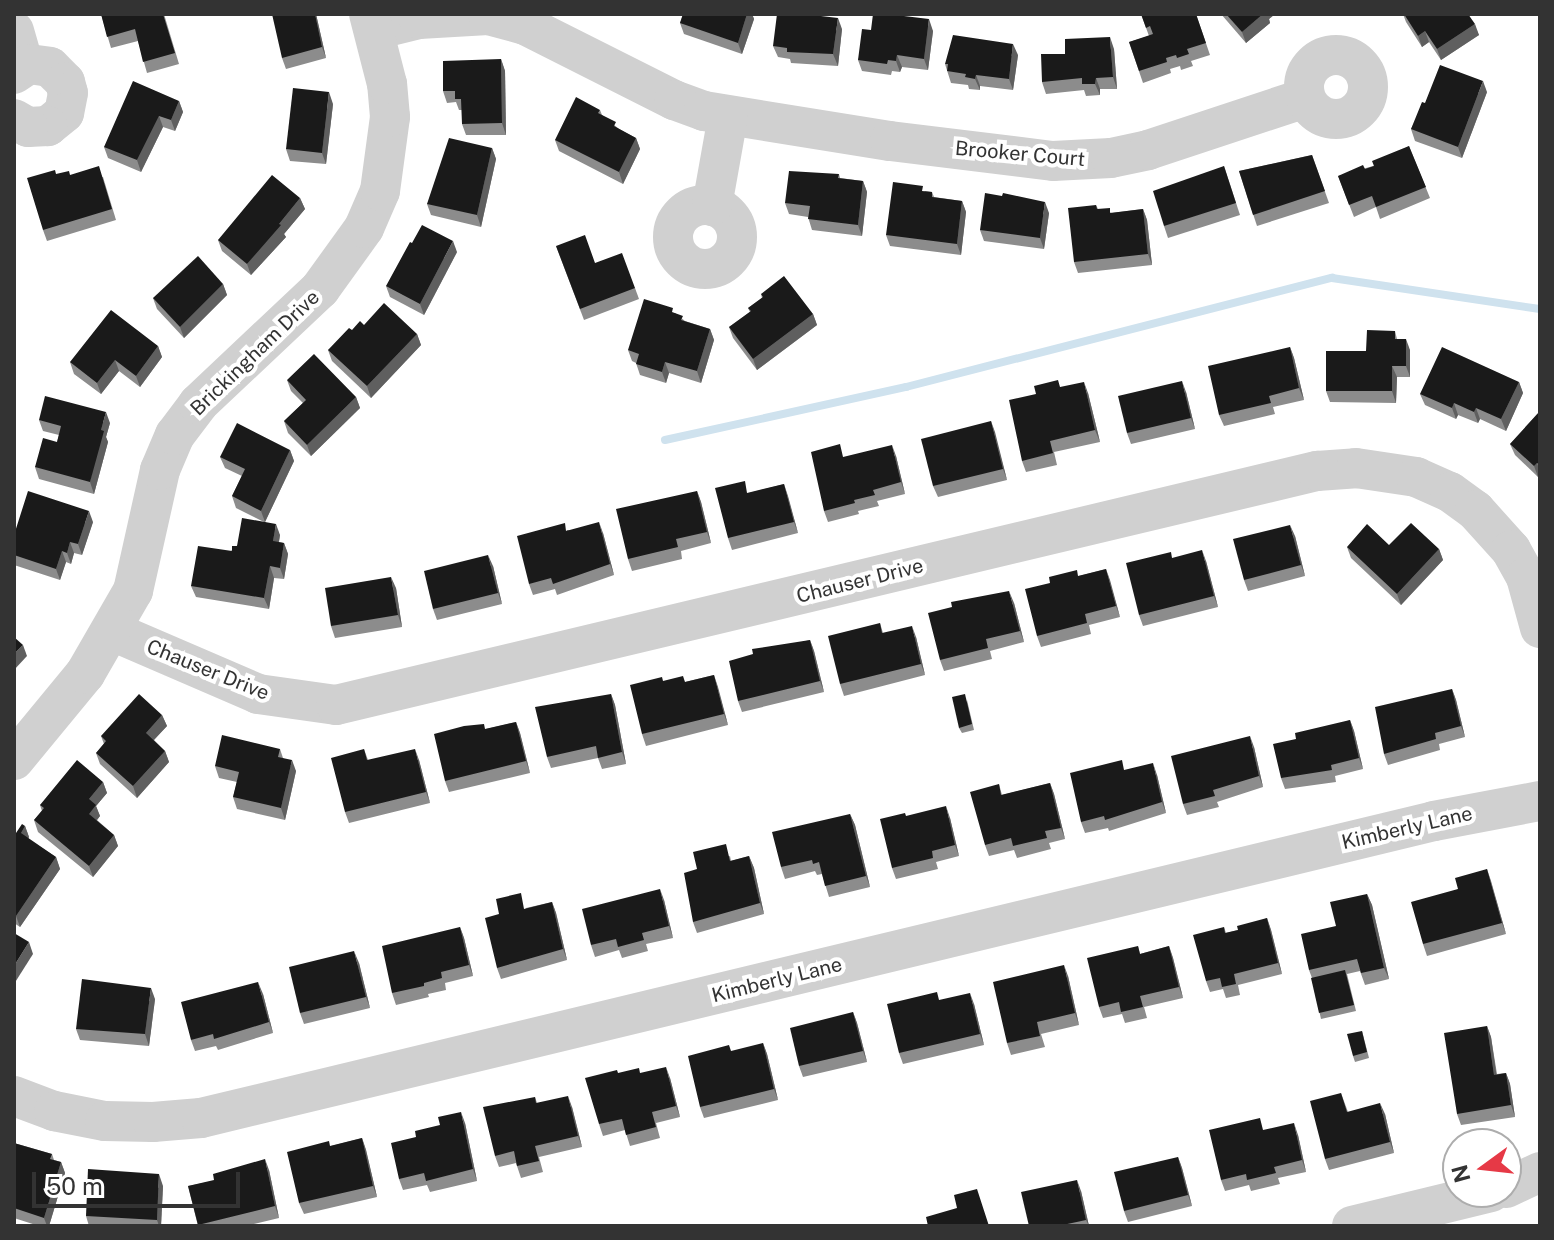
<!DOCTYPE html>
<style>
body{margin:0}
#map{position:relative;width:1554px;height:1240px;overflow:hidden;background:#fff;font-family:"Public Sans",sans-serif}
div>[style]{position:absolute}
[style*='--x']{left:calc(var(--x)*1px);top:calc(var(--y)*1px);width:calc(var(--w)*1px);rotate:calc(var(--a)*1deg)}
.stream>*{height:8px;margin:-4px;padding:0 4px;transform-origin:4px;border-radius:4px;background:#cfe2ee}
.minor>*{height:40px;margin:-20px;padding:0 20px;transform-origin:20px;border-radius:20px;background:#d0d0d0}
.minor>.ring{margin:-20px;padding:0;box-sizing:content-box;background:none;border:40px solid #d0d0d0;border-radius:50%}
.wall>*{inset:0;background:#8c8c8c}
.shaded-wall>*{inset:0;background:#5f5f5f}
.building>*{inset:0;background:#1a1a1a}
span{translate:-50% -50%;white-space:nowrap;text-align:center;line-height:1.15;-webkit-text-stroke:8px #fff;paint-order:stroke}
.street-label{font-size:20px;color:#333}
.frame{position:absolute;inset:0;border:16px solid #333;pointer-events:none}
.north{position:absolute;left:1442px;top:1128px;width:80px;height:80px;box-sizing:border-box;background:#fff;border:2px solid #adadad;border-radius:50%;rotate:255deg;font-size:22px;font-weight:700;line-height:32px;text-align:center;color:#333}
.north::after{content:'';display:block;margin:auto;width:28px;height:36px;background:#e63946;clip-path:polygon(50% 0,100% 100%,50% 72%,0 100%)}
.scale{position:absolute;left:32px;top:1172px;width:208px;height:36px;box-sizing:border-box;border:4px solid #333;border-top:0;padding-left:10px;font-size:24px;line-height:28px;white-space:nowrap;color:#333;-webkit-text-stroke:6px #fff;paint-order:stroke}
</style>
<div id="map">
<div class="stream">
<i style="--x:665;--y:440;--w:247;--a:-12.4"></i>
<i style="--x:906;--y:387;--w:440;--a:-14.4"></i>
<i style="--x:1332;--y:278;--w:210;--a:8.5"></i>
</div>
<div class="minor">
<i style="--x:374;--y:30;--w:46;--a:-13.7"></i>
<i style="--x:419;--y:19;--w:69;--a:-3.3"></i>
<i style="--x:488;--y:15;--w:38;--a:15"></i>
<i style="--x:525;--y:25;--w:167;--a:26.7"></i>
<i style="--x:674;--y:100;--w:32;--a:20"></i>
<i style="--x:704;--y:111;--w:188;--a:9.2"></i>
<i style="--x:890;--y:141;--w:164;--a:7"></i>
<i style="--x:1053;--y:161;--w:58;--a:-3"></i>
<i style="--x:1111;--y:158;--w:38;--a:-12"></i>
<i style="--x:1148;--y:150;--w:165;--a:-18.3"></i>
<i style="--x:14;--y:31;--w:37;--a:74"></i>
<i class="ring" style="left:1304px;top:55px;width:24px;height:24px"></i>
<i style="--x:14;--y:74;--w:18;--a:-34"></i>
<i style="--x:29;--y:64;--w:21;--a:8"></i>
<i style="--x:50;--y:67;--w:21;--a:45"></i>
<i style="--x:65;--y:82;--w:11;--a:75"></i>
<i style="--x:68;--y:93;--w:20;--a:101"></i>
<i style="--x:64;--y:113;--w:21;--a:141"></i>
<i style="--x:48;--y:126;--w:20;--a:177"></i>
<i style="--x:28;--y:127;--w:16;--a:-150"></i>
<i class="ring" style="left:673px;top:205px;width:24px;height:24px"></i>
<i style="--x:712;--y:206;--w:91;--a:-79.9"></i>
<i style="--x:112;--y:631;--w:159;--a:23.3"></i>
<i style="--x:258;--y:694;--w:79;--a:8"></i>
<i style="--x:336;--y:705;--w:1009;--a:-13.42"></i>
<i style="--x:1317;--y:471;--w:39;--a:-4"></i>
<i style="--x:1356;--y:468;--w:61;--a:8.5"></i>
<i style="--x:1416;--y:477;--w:37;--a:24"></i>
<i style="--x:1450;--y:492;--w:31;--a:36"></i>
<i style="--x:1475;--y:510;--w:54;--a:48"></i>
<i style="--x:1511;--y:550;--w:31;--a:61"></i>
<i style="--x:1526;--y:577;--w:53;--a:74.6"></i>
<i style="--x:14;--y:760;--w:112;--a:-50.5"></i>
<i style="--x:85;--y:674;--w:96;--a:-60"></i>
<i style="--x:133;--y:591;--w:124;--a:-77.4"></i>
<i style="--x:160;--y:470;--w:38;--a:-67"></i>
<i style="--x:175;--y:435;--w:39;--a:-53"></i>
<i style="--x:198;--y:404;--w:168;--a:-43.3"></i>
<i style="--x:320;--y:289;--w:75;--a:-54.2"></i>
<i style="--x:364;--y:228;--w:40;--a:-66.6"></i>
<i style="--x:380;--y:191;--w:75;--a:-82.3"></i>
<i style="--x:390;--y:117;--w:33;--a:-95"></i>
<i style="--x:387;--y:84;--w:72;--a:-104.4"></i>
<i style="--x:14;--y:1096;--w:43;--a:20.6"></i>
<i style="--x:54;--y:1111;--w:52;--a:11.1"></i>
<i style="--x:105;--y:1121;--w:48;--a:1.2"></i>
<i style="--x:153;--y:1122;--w:48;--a:-4.8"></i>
<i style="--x:201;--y:1118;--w:1268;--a:-13.54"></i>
<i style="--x:1434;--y:821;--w:108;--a:-10.7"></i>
<i style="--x:1506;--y:1188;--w:38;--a:-25"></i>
<i style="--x:1352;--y:1226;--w:143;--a:-13.7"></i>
</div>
<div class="wall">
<i style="clip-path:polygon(101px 14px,164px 14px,179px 64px,147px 73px,138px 41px,111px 48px)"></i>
<i style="clip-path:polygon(316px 14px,326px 58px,286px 69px,282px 58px)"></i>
<i style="clip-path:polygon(683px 14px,752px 14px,754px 19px,742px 54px,684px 34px,680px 23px)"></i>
<i style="clip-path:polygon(1141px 14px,1196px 14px,1210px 55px,1191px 61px,1193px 66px,1181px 70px,1180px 66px,1170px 69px,1171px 73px,1143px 83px,1129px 42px,1149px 36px)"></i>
<i style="clip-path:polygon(1221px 14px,1275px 14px,1269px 19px,1270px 23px,1246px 43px)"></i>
<i style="clip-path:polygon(1403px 14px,1468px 14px,1479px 35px,1441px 60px,1429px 42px,1422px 47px,1406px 22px)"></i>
<i style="clip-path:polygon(910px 17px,933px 31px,928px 70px,902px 67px,900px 72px,892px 71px,891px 75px,862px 71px,858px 60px,871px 30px)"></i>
<i style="clip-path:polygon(842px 29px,838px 66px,791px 63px,790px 59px,778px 57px,773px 46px)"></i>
<i style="clip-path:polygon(1114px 49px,1117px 89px,1100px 89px,1100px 95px,1086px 96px,1084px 90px,1046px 94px,1042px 82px,1065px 54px)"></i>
<i style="clip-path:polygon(1018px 55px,1013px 90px,980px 86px,980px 90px,969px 89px,968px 85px,951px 83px,945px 64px)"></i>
<i style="clip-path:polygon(501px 59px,505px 71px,506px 135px,466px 135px,462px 124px,462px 110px,459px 110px,456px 102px,447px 103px,443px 91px)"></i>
<i style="clip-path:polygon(1487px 92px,1462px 158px,1415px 141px,1411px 129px,1425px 103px)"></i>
<i style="clip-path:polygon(179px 101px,183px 112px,175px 131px,163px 127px,141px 172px,108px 158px,104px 147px)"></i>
<i style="clip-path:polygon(333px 104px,326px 164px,290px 161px,286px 149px)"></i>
<i style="clip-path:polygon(600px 110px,602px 115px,619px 129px,636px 138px,640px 149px,623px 184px,559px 151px,555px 140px)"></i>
<i style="clip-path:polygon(1409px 146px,1430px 198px,1380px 219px,1376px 207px,1354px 217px,1338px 176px,1373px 166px)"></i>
<i style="clip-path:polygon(492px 148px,496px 159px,481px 227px,431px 215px,427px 204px)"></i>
<i style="clip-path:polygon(1312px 155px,1329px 203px,1257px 226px,1239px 171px)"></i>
<i style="clip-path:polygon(1224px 166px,1240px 215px,1168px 238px,1164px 226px)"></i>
<i style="clip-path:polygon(56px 174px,103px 177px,116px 220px,47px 241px,43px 230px)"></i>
<i style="clip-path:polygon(839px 174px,840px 178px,863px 181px,867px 192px,862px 236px,812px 230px,808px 217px,789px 214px,785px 203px)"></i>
<i style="clip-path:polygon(925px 191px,932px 192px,934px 197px,962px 201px,966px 212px,961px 255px,890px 246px,886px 235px)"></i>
<i style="clip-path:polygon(300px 198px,305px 209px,284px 234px,286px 237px,251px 275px,222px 251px,218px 240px)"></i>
<i style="clip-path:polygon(1096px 205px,1098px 209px,1112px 213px,1143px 209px,1147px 220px,1152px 265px,1078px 273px,1074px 262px)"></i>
<i style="clip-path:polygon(1049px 213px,1044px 249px,984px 241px,980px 230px)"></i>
<i style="clip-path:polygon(556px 246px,595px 263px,635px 288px,639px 299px,584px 320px)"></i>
<i style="clip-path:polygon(457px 252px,424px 315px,390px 297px,386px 286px)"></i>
<i style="clip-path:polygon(223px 284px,227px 295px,184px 338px,157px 309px,153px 298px)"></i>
<i style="clip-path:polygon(761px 294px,813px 314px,817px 325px,757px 370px,733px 338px,729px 327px,750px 312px,748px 308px,762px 298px)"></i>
<i style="clip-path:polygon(675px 313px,685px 321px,710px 329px,714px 340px,701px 383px,669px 373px,666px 383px,640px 375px,636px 363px,632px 361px,628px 350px)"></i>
<i style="clip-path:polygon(364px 325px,417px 334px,421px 345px,371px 398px,332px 361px,328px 350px)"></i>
<i style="clip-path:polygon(1395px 331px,1397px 339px,1410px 350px,1410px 377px,1397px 377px,1396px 403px,1330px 402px,1326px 391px,1366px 351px)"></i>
<i style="clip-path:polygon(158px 346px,162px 357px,140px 387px,119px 371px,101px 394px,74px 374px,70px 362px)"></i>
<i style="clip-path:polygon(1290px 347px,1294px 358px,1304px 400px,1273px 407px,1275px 414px,1224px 426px,1219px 415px)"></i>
<i style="clip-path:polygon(287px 380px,356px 397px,360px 408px,311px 456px,288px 433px,284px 421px,303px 403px,291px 391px)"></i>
<i style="clip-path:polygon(1519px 382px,1523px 393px,1506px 431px,1480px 419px,1478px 423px,1458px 415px,1456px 419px,1425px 405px,1420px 394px)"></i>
<i style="clip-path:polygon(1061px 387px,1088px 393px,1100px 442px,1054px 452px,1057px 465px,1026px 472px,1022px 461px,1036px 394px)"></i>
<i style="clip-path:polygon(1186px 392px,1195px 429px,1131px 444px,1127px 433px)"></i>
<i style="clip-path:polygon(1540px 411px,1540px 475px,1538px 477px,1515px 455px,1510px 444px)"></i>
<i style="clip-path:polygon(39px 420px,110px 423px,106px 437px,108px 442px,94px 494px,39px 479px,35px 467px,57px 442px,59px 435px,43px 431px)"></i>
<i style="clip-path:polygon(991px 421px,1007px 480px,938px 497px,933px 486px)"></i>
<i style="clip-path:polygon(290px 450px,294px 461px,265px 522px,280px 535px,279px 542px,284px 543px,288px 554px,284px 579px,274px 578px,269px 609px,196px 597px,191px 586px,264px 522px,236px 508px,232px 496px,242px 476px,225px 468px,220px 457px)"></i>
<i style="clip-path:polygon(896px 456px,905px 494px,877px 501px,879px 506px,858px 511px,859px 514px,828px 522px,824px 511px,845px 457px)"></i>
<i style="clip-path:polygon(784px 484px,798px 533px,732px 550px,728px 538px,749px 493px)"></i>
<i style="clip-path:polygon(697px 491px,701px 502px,711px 543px,681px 551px,682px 559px,632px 571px,628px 559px)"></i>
<i style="clip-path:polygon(93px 522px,82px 555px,74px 553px,71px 564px,66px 562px,60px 580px,14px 565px,14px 535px)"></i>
<i style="clip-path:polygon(567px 530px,603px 533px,614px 575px,557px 595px,555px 589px,533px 595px,529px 584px)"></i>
<i style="clip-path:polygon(1295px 536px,1305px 576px,1248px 591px,1244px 580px)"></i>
<i style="clip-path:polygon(1389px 545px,1439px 549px,1443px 560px,1401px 605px,1351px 558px,1347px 547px)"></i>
<i style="clip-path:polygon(1173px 558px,1206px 561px,1218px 607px,1143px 626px,1139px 615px)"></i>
<i style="clip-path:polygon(493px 566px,502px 604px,437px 620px,433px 609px)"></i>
<i style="clip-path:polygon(1106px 569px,1120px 617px,1089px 625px,1091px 634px,1041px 647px,1037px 636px,1079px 576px)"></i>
<i style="clip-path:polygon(396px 588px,402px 627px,335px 638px,331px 626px)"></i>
<i style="clip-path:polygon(1014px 603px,1024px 642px,990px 651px,992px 659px,944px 671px,940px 660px)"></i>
<i style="clip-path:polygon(880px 623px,883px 633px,916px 637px,925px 675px,844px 696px,840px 684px)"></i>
<i style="clip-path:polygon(810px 640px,814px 651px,824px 692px,742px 712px,738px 701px,753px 654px)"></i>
<i style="clip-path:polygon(714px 675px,728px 725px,646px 746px,642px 734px,663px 681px,685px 682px)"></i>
<i style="clip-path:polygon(1452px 689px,1456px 700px,1465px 737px,1439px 744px,1440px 750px,1388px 765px,1384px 754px)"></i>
<i style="clip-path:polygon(611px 694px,615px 705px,626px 764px,602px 769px,598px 758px,551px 768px,547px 757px)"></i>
<i style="clip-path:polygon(967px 700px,974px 730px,962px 733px,959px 728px)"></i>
<i style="clip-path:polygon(162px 715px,167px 726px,154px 740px,165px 751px,169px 762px,137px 798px,100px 764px,96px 753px,104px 744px,101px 736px)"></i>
<i style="clip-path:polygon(1350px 720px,1354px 731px,1363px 769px,1335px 776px,1336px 782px,1285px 789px,1281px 778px,1296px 739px)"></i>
<i style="clip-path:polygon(516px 722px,520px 733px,530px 773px,449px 792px,445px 781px,486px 729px)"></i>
<i style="clip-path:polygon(1254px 747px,1263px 787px,1217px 802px,1219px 807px,1187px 815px,1183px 804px)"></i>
<i style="clip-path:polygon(280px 749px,283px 758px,296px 771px,285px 820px,237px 809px,233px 797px,237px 782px,219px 778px,215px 766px)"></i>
<i style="clip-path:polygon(364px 749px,368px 760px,419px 760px,430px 803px,349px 823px,345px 812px)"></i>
<i style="clip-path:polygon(1125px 770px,1157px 775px,1166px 813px,1109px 831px,1108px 828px,1085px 833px,1081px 822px)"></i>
<i style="clip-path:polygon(103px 782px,107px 793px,96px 806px,100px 816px,97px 820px,114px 835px,118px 846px,93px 877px,38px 832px,34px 820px,42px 811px,40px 805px)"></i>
<i style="clip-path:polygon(1050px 783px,1054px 794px,1065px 839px,1049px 843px,1051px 849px,1017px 858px,1014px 850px,989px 856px,985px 845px,999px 784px,1002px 795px)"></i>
<i style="clip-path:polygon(850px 814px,855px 825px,870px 887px,829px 897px,822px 874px,817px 875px,815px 871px,785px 879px,781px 867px)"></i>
<i style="clip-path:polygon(906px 816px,950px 818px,959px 856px,936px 862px,938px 869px,896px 879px,892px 868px)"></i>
<i style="clip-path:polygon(25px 826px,29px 837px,28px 839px,56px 857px,60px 869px,20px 927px,14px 923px,14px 836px)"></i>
<i style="clip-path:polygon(730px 856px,731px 861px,749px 856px,754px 868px,764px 914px,697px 933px,693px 922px,697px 869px)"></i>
<i style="clip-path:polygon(1487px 869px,1506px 934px,1427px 956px,1423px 944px,1458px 889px)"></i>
<i style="clip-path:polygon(1367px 894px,1372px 905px,1389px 979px,1365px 985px,1360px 971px,1347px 974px,1356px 1011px,1321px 1019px,1312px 978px,1309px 970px)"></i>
<i style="clip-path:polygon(664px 900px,673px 938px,646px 944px,648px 951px,622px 958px,619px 950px,595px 957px,591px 945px)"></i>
<i style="clip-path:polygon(552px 902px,556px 913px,567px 960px,501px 979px,497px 968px,526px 908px)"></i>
<i style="clip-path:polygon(1267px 918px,1271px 930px,1282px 974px,1238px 985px,1240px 995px,1226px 998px,1223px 989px,1210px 992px,1206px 981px,1224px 927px,1226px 933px,1238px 930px)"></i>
<i style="clip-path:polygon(460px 927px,464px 938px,473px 976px,445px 983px,446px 990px,428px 994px,429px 997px,396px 1005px,392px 993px)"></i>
<i style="clip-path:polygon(1138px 946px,1140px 954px,1169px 946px,1173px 958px,1183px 998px,1144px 1007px,1147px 1018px,1125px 1023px,1122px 1014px,1103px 1018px,1099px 1007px)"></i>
<i style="clip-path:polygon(359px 963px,370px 1008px,304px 1024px,300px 1013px)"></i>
<i style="clip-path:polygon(1068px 976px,1079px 1025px,1041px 1034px,1045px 1047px,1011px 1055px,1007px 1043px)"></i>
<i style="clip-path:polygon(263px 994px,273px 1033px,218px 1050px,216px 1046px,195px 1051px,191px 1040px)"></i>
<i style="clip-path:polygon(155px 999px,149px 1046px,80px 1040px,76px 1029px)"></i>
<i style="clip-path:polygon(940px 1000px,974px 1004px,984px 1045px,903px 1064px,899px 1053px)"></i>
<i style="clip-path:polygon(853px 1012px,857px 1023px,867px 1062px,803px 1077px,799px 1066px)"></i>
<i style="clip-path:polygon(1487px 1026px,1491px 1037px,1497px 1074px,1506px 1073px,1510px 1084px,1515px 1117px,1461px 1125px,1457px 1114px)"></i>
<i style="clip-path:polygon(1362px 1031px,1369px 1058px,1355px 1062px,1353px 1056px)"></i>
<i style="clip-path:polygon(763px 1043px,767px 1054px,778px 1100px,704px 1118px,700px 1107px)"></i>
<i style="clip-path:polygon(618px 1073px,641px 1073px,670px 1078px,680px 1117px,656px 1123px,660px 1138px,630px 1146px,625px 1130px,603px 1136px,599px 1124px)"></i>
<i style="clip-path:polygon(1341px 1093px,1348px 1112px,1385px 1114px,1394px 1153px,1329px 1170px,1325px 1159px)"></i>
<i style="clip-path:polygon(535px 1097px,537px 1103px,572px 1107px,582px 1147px,539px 1157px,543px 1172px,521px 1178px,516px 1163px,499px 1167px,495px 1156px)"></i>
<i style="clip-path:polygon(465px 1123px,477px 1181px,430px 1192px,427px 1185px,403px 1190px,399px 1179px,416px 1137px)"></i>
<i style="clip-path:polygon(1264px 1130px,1298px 1135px,1306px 1172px,1278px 1178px,1280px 1184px,1251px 1191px,1249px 1185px,1225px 1191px,1221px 1180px)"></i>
<i style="clip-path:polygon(362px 1138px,366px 1150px,377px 1197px,304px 1214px,299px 1203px,331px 1146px)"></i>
<i style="clip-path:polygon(14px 1143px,52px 1154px,54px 1160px,61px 1162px,65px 1173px,49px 1226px,39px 1226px,14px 1218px)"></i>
<i style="clip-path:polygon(1178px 1157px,1182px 1168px,1192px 1206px,1128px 1222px,1124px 1211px)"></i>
<i style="clip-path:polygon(269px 1170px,279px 1218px,245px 1226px,198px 1226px,188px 1186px)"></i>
<i style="clip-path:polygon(163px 1186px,161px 1226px,89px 1226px,86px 1216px)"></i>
<i style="clip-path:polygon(1081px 1191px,1089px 1226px,1029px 1226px)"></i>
</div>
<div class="shaded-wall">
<i style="clip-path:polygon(315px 14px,316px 14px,326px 58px,322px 47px)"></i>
<i style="clip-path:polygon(747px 14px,752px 14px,754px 19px,742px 54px,738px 43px)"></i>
<i style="clip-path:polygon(1263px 14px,1275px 14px,1269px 19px,1270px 23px,1246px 43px,1242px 32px)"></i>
<i style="clip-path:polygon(838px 18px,842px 29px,838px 66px,833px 54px)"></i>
<i style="clip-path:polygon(929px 19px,933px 31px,928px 70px,924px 59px)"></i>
<i style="clip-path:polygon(1475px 24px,1479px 35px,1441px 60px,1437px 49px)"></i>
<i style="clip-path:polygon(1425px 31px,1429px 42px,1422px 47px,1418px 36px)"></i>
<i style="clip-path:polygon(1110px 37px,1114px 49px,1117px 89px,1113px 77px)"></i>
<i style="clip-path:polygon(1013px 44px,1018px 55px,1013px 90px,1009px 79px)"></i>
<i style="clip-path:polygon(897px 55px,902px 67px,900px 72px,896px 61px)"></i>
<i style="clip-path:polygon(501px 59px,505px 71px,506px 135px,502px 123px)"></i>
<i style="clip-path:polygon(976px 75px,980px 86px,980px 90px,975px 79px)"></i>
<i style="clip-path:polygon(1096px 78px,1100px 89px,1100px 95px,1095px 84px)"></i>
<i style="clip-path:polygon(1483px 81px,1487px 92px,1462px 158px,1458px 147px)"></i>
<i style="clip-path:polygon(329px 92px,333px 104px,326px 164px,322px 153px)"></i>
<i style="clip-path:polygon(179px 101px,183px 112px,175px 131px,171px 120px)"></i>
<i style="clip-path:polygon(159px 116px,163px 127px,141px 172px,137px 160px)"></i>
<i style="clip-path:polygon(636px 138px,640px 149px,623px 184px,619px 172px)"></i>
<i style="clip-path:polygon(492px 148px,496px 159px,481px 227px,477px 215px)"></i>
<i style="clip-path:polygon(863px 181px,867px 192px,862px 236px,858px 225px)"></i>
<i style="clip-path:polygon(300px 198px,305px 209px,284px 234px,286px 237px,251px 275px,247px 264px)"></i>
<i style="clip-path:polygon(962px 201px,966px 212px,961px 255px,957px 244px)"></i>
<i style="clip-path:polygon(1045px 202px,1049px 213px,1044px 249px,1040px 238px)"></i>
<i style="clip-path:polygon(1143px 209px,1147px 220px,1152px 265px,1148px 254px)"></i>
<i style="clip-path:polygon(453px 241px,457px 252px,424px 315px,420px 304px)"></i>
<i style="clip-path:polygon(223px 284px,227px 295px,184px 338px,180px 327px)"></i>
<i style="clip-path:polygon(813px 314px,817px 325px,757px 370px,753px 359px)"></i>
<i style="clip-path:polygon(710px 329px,714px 340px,701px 383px,697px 371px)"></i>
<i style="clip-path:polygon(417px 334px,421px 345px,371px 398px,367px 386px)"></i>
<i style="clip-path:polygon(1406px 339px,1410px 350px,1410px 377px,1406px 366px)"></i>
<i style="clip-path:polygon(158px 346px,162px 357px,140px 387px,136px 376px)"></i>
<i style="clip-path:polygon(1290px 347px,1294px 358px,1304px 400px,1299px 388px)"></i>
<i style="clip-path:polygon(115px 360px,119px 371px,101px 394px,97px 383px)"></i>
<i style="clip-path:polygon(665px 362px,669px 373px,666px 383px,662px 372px)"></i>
<i style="clip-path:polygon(1392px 366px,1397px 377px,1396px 403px,1392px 391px)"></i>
<i style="clip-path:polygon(1182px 381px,1186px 392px,1195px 429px,1191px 418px)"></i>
<i style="clip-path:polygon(1084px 382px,1088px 393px,1100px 442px,1095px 430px)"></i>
<i style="clip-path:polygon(1519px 382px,1523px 393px,1506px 431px,1501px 419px)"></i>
<i style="clip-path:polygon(356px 397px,360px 408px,311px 456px,307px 445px)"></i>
<i style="clip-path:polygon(1454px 403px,1458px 415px,1456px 419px,1452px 408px)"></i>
<i style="clip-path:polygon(1476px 408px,1480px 419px,1478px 423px,1474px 412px)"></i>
<i style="clip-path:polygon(106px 412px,110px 423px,106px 437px,108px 442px,94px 494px,90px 482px,101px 430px)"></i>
<i style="clip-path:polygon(991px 421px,995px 432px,1007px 480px,1003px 469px)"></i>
<i style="clip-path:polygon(892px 445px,896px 456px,905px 494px,901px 482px)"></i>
<i style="clip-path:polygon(290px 450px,294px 461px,265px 522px,261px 511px)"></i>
<i style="clip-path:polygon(1537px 463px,1540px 471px,1540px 475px,1538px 477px,1534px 466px)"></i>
<i style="clip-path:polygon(784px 484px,788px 496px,798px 533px,794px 522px)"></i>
<i style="clip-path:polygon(697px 491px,701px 502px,711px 543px,707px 532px)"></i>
<i style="clip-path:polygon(89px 511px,93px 522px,82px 555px,78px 544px)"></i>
<i style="clip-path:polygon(599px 522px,603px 533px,614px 575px,610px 564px)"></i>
<i style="clip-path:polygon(276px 524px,280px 535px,277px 552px,273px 541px)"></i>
<i style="clip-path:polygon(1290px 525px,1295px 536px,1305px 576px,1301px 565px)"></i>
<i style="clip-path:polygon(70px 542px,74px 553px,71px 564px,67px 553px)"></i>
<i style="clip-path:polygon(284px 543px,288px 554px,284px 579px,280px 568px)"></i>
<i style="clip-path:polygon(1439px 549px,1443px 560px,1401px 605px,1397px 594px)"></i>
<i style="clip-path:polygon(1202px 550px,1206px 561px,1218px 607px,1214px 596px)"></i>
<i style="clip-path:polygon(62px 551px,66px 562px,60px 580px,56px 569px)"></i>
<i style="clip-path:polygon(488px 555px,493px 566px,502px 604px,498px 593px)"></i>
<i style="clip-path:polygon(270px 566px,274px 578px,269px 609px,264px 598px)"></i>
<i style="clip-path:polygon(1106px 569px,1110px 580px,1120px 617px,1116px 606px)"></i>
<i style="clip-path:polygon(391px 577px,396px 588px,402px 627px,398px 615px)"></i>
<i style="clip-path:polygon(1009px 591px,1014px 603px,1024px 642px,1020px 631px)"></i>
<i style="clip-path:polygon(912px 626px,916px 637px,925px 675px,921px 664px)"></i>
<i style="clip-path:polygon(810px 640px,814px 651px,824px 692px,820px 681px)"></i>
<i style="clip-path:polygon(23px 645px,27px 656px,14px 670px,14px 654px)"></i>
<i style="clip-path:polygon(714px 675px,718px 687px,728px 725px,724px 714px)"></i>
<i style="clip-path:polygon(1452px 689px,1456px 700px,1465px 737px,1461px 726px)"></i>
<i style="clip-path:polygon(611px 694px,615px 705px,626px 764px,622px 752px)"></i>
<i style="clip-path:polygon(162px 715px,167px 726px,150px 744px,146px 733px)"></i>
<i style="clip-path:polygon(1350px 720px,1354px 731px,1363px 769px,1359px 758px)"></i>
<i style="clip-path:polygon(516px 722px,520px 733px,530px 773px,526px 761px)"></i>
<i style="clip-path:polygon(1250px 736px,1254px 747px,1263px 787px,1259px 776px)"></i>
<i style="clip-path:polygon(415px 749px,419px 760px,430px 803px,426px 792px)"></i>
<i style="clip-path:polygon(165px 751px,169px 762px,137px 798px,133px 786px)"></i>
<i style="clip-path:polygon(292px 760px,296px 771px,285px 820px,281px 808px)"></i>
<i style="clip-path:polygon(1153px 763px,1157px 775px,1166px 813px,1162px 802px)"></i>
<i style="clip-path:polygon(103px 782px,107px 793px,96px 806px,100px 816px,93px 825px,89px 814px,89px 799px)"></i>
<i style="clip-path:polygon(1050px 783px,1054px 794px,1065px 839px,1061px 828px)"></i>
<i style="clip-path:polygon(946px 806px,950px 818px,959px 856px,955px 845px)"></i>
<i style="clip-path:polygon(850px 814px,855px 825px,870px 887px,866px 876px)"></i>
<i style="clip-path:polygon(25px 826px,29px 837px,25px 845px,21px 833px)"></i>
<i style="clip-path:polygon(114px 835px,118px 846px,93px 877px,89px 866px)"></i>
<i style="clip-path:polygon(749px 856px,754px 868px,764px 914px,760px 903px)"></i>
<i style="clip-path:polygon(56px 857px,60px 869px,20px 927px,16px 916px)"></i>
<i style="clip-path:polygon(1487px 869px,1491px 881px,1506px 934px,1502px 923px)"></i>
<i style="clip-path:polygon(660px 889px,664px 900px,673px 938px,669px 926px)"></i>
<i style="clip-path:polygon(1367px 894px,1372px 905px,1389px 979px,1384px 968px)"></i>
<i style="clip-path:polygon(552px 902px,556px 913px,567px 960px,563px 949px)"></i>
<i style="clip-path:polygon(1267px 918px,1271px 930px,1282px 974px,1278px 963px)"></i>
<i style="clip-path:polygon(460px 927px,464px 938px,473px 976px,469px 965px)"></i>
<i style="clip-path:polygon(29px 942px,33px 954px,14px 984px,14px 966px)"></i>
<i style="clip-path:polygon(1169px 946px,1173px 958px,1183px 998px,1179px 987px)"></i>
<i style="clip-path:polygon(354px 951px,359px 963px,370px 1008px,366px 997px)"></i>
<i style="clip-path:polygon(1064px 965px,1068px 976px,1079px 1025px,1075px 1013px)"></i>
<i style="clip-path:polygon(258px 982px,263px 994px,273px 1033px,269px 1022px)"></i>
<i style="clip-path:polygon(151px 988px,155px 999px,149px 1046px,145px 1034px)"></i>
<i style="clip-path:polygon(970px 993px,974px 1004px,984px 1045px,980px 1034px)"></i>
<i style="clip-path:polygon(853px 1012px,857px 1023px,867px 1062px,863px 1051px)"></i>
<i style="clip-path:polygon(1487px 1026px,1491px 1037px,1498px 1086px,1494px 1075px)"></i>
<i style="clip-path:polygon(763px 1043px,767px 1054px,778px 1100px,774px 1089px)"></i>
<i style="clip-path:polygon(666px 1067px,670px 1078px,680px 1117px,676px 1106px)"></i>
<i style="clip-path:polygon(1506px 1073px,1510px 1084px,1515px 1117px,1511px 1105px)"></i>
<i style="clip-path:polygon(568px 1096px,572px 1107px,582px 1147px,578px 1136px)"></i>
<i style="clip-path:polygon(1380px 1103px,1385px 1114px,1394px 1153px,1390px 1142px)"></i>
<i style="clip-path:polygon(461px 1112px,465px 1123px,477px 1181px,473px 1169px)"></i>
<i style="clip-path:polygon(1294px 1123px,1298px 1135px,1306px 1172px,1302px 1160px)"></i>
<i style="clip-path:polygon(362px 1138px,366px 1150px,377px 1197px,373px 1186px)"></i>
<i style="clip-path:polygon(1178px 1157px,1182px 1168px,1192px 1206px,1188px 1195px)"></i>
<i style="clip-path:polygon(265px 1159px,269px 1170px,279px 1218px,275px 1206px)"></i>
<i style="clip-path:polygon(61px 1162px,65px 1173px,49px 1226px,47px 1226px,44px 1218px)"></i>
<i style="clip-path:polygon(159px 1174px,163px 1186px,161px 1226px,159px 1226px,157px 1220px)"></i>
<i style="clip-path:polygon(1077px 1180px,1081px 1191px,1089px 1226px,1086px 1220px)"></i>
</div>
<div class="building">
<i style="clip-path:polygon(101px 14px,163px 14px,175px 53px,143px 62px,135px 29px,107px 37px)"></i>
<i style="clip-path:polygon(272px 14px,315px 14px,322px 47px,282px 58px)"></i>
<i style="clip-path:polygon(683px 14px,747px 14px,738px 43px,680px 23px)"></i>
<i style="clip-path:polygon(777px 14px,804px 14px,838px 18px,833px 54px,787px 52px,787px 48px,773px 46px)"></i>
<i style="clip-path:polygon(873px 14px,904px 14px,904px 16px,929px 19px,924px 59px,897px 55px,896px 61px,888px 60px,887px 64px,858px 60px,862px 29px,871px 30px)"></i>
<i style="clip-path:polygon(1141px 14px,1196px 14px,1206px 43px,1187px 49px,1189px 54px,1177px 58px,1176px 55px,1166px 58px,1167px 62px,1139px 71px,1129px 42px,1153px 34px,1150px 26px,1146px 28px)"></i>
<i style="clip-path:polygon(1226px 14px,1263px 14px,1242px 32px)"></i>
<i style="clip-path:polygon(1404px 14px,1468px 14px,1475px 24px,1437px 49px,1425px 31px,1418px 36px)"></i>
<i style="clip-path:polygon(953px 35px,1013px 44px,1009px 79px,976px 75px,975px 79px,965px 77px,966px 74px,947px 71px,948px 64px,945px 64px)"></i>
<i style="clip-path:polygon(1110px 37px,1113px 77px,1096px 78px,1095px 84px,1082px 84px,1082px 78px,1042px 82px,1041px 54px,1065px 54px,1065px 39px)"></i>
<i style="clip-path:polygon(501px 59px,502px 123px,462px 124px,461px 99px,455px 99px,455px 91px,443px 91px,443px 61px)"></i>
<i style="clip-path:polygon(1440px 65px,1483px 81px,1458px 147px,1411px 129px,1422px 102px,1425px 103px)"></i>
<i style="clip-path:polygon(133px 81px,179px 101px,171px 120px,159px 116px,137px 160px,104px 147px)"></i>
<i style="clip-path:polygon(293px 88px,329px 92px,322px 153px,286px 149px)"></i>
<i style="clip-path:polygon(576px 97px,600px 110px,598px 113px,616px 122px,614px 126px,636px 138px,619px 172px,555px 140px)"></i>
<i style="clip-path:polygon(449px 138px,492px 148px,477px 215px,427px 204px)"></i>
<i style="clip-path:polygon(1409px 146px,1426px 187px,1376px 207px,1372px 196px,1349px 205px,1338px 176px,1363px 165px,1365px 169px,1374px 166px,1372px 161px)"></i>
<i style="clip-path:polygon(1312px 155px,1325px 191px,1253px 215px,1239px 171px)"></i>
<i style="clip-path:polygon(99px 166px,112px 209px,43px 230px,27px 178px,55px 170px,56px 174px,69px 171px,70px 175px)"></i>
<i style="clip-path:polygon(1224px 166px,1236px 203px,1164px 226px,1153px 191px)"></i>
<i style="clip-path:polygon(789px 171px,839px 174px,838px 178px,863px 181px,858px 225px,808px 219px,810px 206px,785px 203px)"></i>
<i style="clip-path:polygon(272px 175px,300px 198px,279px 224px,281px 225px,247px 264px,218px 240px)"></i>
<i style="clip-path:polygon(893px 182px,923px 186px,922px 191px,932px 192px,932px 197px,962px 201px,957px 244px,886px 235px)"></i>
<i style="clip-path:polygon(985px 193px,1002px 196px,1003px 193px,1045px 202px,1040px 238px,980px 230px)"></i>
<i style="clip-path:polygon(1096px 205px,1097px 209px,1110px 208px,1110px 213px,1143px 209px,1148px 254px,1074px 262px,1068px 208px)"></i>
<i style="clip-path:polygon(422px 225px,453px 241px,420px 304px,386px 286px,410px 242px,412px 243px)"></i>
<i style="clip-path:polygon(585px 235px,595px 263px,622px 253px,635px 288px,580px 309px,556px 246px)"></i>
<i style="clip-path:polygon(198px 256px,223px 284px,180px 327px,153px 298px)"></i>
<i style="clip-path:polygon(784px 276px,813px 314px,753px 359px,729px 327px,751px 311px,748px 308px,763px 297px,761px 294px)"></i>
<i style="clip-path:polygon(644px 299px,673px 308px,672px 312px,683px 316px,681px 320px,710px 329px,697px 371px,665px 362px,662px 372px,636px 364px,639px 354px,628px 350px)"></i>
<i style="clip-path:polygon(384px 303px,417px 334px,367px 386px,328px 350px,349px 328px,352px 330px,360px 321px,364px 325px)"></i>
<i style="clip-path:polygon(111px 310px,158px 346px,136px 376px,115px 360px,97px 383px,70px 362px)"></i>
<i style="clip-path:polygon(1367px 330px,1395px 331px,1395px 339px,1406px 339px,1406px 366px,1392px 366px,1392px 391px,1326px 391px,1326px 351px,1366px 351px)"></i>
<i style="clip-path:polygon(1290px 347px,1299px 388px,1269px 396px,1271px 403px,1219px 415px,1208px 366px)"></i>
<i style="clip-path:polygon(1442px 347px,1519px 382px,1501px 419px,1476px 408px,1474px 412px,1454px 403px,1452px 408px,1420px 394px)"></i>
<i style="clip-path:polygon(314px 354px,356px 397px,307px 445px,284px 421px,306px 400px,287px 380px)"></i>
<i style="clip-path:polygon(1058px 380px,1060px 387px,1084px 382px,1095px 430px,1050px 441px,1053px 453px,1022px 461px,1009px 400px,1036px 394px,1034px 386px)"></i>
<i style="clip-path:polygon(1182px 381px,1191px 418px,1127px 433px,1118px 396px)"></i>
<i style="clip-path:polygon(45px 396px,106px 412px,101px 430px,104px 431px,90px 482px,35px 467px,43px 438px,57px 442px,61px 426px,39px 420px)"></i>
<i style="clip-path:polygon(1540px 411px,1540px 465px,1537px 463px,1534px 466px,1510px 444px)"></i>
<i style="clip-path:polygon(991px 421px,1003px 469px,933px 486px,921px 439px)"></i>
<i style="clip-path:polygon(237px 423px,290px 450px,261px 511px,232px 496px,245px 469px,220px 457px)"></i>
<i style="clip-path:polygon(840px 444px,843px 457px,892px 445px,901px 482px,873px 490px,875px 495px,854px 500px,855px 503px,824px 511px,811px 452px)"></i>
<i style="clip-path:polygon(745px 481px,747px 493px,784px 484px,794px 522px,728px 538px,715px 488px)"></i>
<i style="clip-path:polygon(28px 491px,89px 511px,78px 544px,70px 542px,67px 553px,62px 551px,56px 569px,14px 555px,14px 535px)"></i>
<i style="clip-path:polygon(697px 491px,707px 532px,676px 539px,678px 547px,628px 559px,616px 509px)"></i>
<i style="clip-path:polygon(242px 518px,276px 524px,273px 541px,284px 543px,280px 568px,270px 566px,264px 598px,191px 586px,198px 546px,232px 551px,232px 546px,237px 546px)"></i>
<i style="clip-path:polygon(599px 522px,610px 564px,553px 584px,551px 578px,529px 584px,517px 536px,565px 523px,566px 531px)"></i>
<i style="clip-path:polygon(1411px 523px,1439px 549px,1397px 594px,1347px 547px,1367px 524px,1389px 545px)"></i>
<i style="clip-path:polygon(1290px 525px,1301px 565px,1244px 580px,1233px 539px)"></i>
<i style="clip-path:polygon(1202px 550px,1214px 596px,1139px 615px,1126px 563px,1171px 552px,1172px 558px)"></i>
<i style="clip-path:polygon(488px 555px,498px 593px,433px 609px,424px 571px)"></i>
<i style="clip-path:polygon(1106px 569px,1116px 606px,1085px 614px,1087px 623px,1037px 636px,1025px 589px,1050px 583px,1049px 577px,1077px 570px,1078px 576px)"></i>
<i style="clip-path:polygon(391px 577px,398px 615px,331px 626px,325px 588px)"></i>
<i style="clip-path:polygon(1009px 591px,1020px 631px,986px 639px,988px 648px,940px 660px,928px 613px,952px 607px,951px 602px)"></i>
<i style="clip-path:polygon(880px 623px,882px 633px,912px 626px,921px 664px,840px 684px,828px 636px)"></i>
<i style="clip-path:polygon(14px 637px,23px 645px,14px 654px)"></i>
<i style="clip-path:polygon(810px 640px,820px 681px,738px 701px,729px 661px,753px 654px,752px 649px)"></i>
<i style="clip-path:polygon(714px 675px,724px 714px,642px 734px,630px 685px,662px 677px,663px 681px,683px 676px,685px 682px)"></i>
<i style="clip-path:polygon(1452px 689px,1461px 726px,1435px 733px,1436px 739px,1384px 754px,1375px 707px)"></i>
<i style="clip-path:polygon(139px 694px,162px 715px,146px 733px,165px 751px,133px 786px,96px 753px,106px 741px,101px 736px)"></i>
<i style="clip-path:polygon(611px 694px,622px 752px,598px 758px,596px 746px,547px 757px,535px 707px)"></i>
<i style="clip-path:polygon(965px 694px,972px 724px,959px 728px,952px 697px)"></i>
<i style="clip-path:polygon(1350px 720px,1359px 758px,1331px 765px,1332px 770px,1281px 778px,1273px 744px,1296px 739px,1295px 733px)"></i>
<i style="clip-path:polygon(516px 722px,526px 761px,445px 781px,434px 734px,464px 726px,484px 724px,485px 729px)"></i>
<i style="clip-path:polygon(222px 735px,280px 749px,278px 757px,292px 760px,281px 808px,233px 797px,239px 772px,215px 766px)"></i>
<i style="clip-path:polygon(1250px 736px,1259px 776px,1213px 790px,1215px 796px,1183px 804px,1171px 756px)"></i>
<i style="clip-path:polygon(364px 749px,367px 760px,415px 749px,426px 792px,345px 812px,331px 758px)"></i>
<i style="clip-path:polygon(77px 760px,103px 782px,89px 799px,96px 805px,89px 814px,114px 835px,89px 866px,34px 820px,44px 808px,40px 805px)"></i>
<i style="clip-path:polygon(1122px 760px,1124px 770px,1153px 763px,1162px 802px,1105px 820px,1104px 816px,1081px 822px,1070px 773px)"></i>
<i style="clip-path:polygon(1050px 783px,1061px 828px,1045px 831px,1047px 838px,1013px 846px,1011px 838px,985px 845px,970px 792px,999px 784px,1001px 795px)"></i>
<i style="clip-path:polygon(946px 806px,955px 845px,932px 851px,933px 858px,892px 868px,880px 819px,905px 813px,906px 816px)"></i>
<i style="clip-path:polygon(850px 814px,866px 876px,825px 886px,819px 862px,813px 864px,812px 860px,781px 867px,772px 832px)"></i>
<i style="clip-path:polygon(22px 824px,25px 826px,21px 833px,56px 857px,16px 916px,14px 915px,14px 836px)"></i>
<i style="clip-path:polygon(726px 844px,730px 861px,749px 856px,760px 903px,693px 922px,684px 873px,697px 869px,693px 852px)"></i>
<i style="clip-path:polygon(1487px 869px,1502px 923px,1423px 944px,1411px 902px,1458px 889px,1455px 878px)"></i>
<i style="clip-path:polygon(660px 889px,669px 926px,642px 933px,644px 940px,618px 947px,616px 939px,591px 945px,582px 909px)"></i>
<i style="clip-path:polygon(521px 893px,524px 909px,552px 902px,563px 949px,497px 968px,485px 918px,499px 914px,496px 899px)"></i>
<i style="clip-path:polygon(1367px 894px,1384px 968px,1361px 973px,1357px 959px,1309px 970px,1301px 934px,1336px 926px,1330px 902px)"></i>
<i style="clip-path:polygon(1267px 918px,1278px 963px,1234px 974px,1236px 984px,1222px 987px,1220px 978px,1206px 981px,1193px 935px,1224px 927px,1225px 933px,1238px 930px,1237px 926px)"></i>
<i style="clip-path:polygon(460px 927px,469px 965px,441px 972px,442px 978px,424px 983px,424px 986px,392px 993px,382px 946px)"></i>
<i style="clip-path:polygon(14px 933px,29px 942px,14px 966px)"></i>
<i style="clip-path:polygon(1138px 946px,1140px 954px,1169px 946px,1179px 987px,1140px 996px,1143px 1007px,1121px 1012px,1119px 1002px,1099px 1007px,1087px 958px)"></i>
<i style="clip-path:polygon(354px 951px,366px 997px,300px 1013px,289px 967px)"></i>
<i style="clip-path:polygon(1064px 965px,1075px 1013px,1037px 1022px,1040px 1036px,1007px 1043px,993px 982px)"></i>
<i style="clip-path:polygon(1345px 970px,1354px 1005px,1319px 1013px,1311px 978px)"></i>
<i style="clip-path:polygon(82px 979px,151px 988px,145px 1034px,76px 1029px)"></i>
<i style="clip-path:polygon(258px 982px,269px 1022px,214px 1039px,213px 1034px,191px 1040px,181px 1002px)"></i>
<i style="clip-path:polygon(937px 992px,939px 1000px,970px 993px,980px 1034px,899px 1053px,887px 1004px)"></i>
<i style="clip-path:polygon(853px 1012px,863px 1051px,799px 1066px,790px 1028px)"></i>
<i style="clip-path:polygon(1487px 1026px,1494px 1075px,1506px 1073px,1511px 1105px,1457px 1114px,1444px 1033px)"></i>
<i style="clip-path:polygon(1362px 1031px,1367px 1052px,1353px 1056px,1347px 1034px)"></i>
<i style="clip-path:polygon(763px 1043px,774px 1089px,700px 1107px,688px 1056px,729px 1045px,731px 1051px)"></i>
<i style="clip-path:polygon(666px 1067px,676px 1106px,652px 1112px,656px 1127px,626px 1135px,622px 1119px,599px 1124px,585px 1078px,617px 1070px,618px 1073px,639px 1068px,640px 1073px)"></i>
<i style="clip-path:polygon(1341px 1093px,1347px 1112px,1380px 1103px,1390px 1142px,1325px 1159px,1310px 1101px)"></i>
<i style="clip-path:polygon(568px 1096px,578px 1136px,535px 1146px,539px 1161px,517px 1166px,514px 1151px,495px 1156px,483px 1107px,535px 1097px,536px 1103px)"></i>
<i style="clip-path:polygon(461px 1112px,473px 1169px,426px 1181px,424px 1173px,399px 1179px,391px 1143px,416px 1137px,415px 1131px,440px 1125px,438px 1117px)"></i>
<i style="clip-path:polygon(1260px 1118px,1263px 1130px,1294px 1123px,1302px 1160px,1274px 1167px,1276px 1173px,1247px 1180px,1246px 1174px,1221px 1180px,1209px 1130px)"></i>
<i style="clip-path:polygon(362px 1138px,373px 1186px,299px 1203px,287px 1152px,329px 1141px,330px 1146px)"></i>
<i style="clip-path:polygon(14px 1143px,52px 1154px,50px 1159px,61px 1162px,44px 1218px,14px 1208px)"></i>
<i style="clip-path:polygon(1178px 1157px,1188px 1195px,1124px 1211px,1114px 1172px)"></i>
<i style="clip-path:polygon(265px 1159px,275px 1206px,198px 1225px,188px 1186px,214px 1180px,213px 1174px)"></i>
<i style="clip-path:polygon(88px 1169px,159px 1174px,157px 1220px,86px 1216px)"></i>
<i style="clip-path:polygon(1077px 1180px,1086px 1220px,1058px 1226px,1029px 1226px,1021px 1192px)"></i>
<i style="clip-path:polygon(977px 1189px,989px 1226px,928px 1226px,926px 1217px,957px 1208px,954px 1195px)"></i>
</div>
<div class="street-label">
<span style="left:1020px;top:154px;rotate:5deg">Brooker Court</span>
<span style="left:255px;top:353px;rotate:-44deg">Brickingham Drive</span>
<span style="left:860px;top:581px;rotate:-14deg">Chauser Drive</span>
<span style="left:208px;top:670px;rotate:22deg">Chauser Drive</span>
<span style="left:1407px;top:828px;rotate:-13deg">Kimberly Lane</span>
<span style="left:777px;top:980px;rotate:-14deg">Kimberly Lane</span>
</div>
<div class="frame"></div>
<div class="north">N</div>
<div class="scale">50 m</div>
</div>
